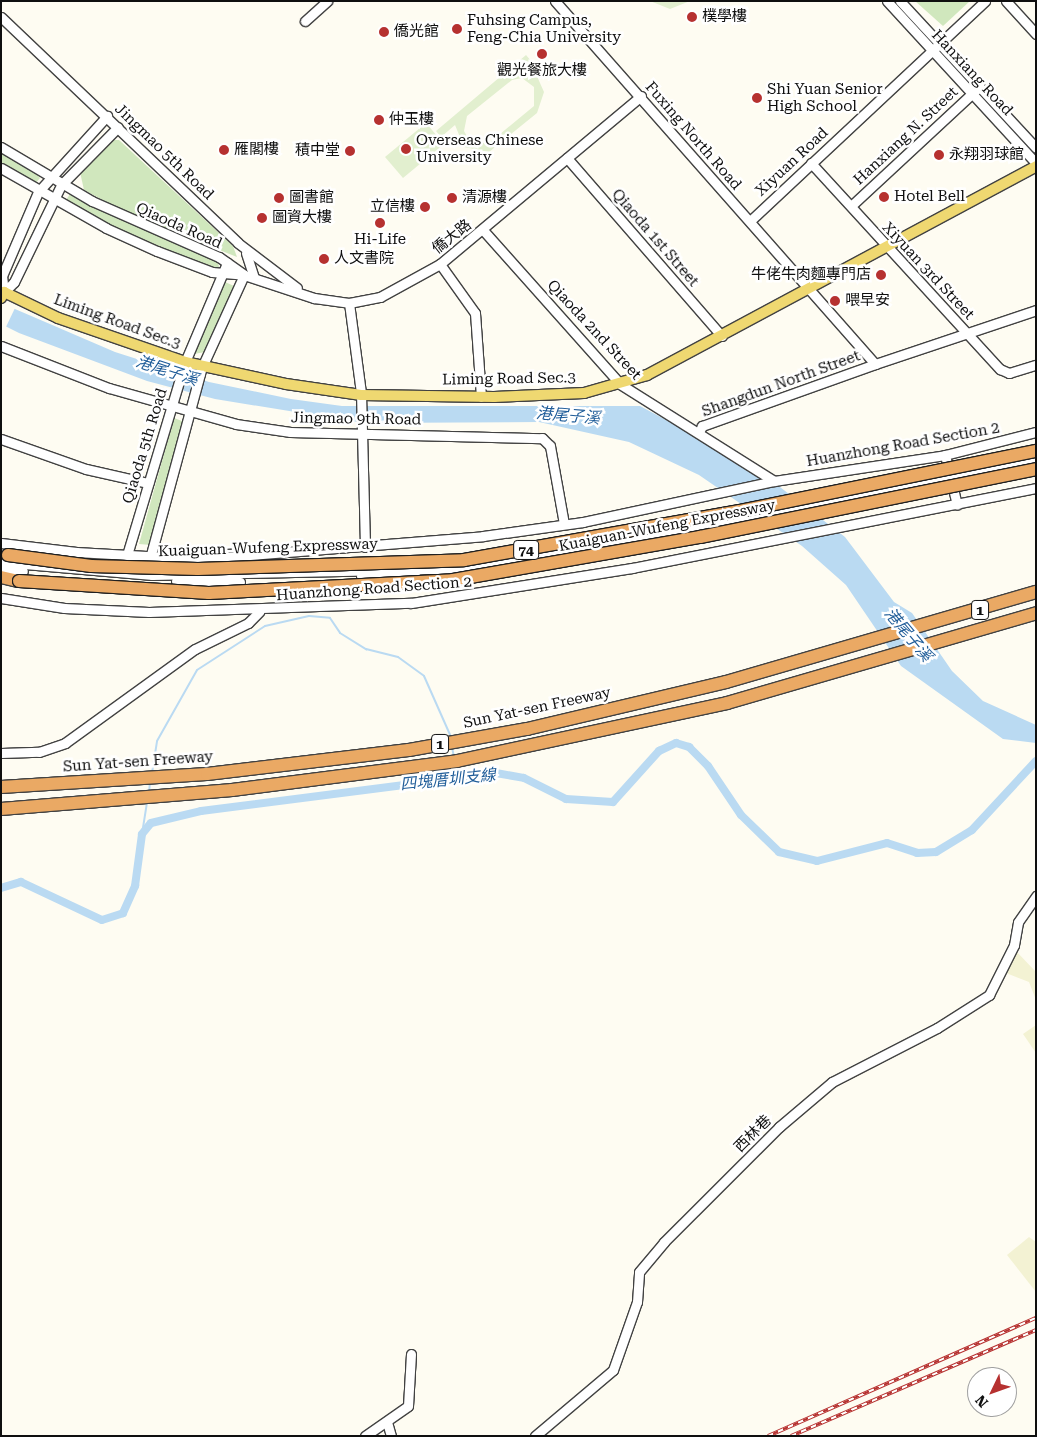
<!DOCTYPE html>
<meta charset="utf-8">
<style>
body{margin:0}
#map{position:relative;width:1037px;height:1437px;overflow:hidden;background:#fefcf2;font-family:"Roboto Serif","Noto Sans TC",serif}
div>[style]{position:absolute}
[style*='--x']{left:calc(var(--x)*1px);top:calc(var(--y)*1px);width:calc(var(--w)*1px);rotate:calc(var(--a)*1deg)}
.farmland>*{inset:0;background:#f3f2d3}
.green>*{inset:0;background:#d0e7bd}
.pitch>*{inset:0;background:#e2efcf}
.water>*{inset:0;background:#badaf2}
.pier>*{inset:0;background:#fefcf2}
.stream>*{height:2px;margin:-1px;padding:0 1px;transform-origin:1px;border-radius:1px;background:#badaf2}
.canal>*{height:8px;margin:-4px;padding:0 4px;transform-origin:4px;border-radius:4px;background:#badaf2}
.roads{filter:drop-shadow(1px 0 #424242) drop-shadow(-1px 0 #424242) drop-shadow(0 1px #424242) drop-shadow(0 -1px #424242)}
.minor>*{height:9px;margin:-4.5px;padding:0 4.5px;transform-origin:4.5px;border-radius:4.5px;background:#fff}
.major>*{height:10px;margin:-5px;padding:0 5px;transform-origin:5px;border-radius:5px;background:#efd871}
.highway>*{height:12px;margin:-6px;padding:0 6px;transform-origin:6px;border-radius:6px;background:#eaa964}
.rail>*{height:4px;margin-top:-2px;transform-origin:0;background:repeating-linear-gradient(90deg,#fff 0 5.5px,#b63130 0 11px);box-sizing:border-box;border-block:1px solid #b63130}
.bridges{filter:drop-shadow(1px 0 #202020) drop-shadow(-1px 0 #202020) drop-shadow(0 1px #202020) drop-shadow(0 -1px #202020)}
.highway-bridge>*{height:12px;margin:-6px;padding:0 6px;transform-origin:6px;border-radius:6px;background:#eaa964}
.dots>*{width:14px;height:14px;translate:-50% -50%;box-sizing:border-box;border:2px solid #fff;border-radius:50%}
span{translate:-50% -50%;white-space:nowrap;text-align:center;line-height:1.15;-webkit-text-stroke:5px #fff;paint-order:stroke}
.shield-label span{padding:1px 4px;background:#fff;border:1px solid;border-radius:4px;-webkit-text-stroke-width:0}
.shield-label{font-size:14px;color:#0f0f0f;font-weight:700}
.poi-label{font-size:15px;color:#0f0f0f}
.left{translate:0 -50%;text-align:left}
.right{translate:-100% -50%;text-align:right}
.street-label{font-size:15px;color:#0f0f0f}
.water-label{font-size:16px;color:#205d99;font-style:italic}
.frame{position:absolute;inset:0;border:2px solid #0f0f0f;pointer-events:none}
.north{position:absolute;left:967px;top:1367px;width:50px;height:50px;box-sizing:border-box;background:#fff;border:1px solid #9f9f9f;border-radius:50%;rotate:228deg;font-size:14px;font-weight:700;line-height:20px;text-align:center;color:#0f0f0f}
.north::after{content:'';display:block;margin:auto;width:18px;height:22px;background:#b63130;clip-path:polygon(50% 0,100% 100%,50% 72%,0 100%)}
</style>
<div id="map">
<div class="farmland">
<i style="clip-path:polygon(1015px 950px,1036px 972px,1036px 1000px,1029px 982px,1006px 973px)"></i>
<i style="clip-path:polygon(1036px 1025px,1036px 1053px,1023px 1034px)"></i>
<i style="clip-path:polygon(1029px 1237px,1036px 1242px,1036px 1292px,1007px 1255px)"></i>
</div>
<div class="green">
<i style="clip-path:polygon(915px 1px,970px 1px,943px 26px)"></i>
<i style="clip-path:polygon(112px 140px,119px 140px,233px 246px,237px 257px,127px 213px,84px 190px,80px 172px)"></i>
<i style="clip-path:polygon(1px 152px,33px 170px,40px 178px,35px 184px,1px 164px)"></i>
<i style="clip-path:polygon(70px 194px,217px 259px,219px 267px,217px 270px,111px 227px,66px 200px)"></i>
<i style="clip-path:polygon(225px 282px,234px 286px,234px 292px,206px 352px,193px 354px)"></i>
<i style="clip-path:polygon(174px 418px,182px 421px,182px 426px,151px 545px,139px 544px)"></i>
</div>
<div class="pitch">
<i style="clip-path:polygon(650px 1px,690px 1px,670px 9px)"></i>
<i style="clip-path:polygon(evenodd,526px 55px,532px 62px,523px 70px,536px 74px,544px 92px,537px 113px,489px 152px,464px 147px,455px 125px,441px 137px,436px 131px,526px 55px,522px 78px,534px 87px,534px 106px,488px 144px,469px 140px,464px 131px,467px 116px,512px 80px,522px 78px)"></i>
<i style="clip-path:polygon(426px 123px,444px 144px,403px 178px,385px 157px)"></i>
</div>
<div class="water">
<i style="clip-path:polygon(1px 303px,115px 352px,209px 382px,291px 399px,342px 406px,640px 406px,754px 467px,845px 537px,894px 602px,912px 613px,952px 671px,983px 701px,1036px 725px,1036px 743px,1003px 739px,901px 666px,846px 585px,802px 546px,699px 475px,629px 442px,539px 422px,363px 423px,215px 399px,147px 381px,19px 333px,1px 324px)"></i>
</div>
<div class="pier">
<i style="clip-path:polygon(1px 301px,15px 308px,5px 329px,1px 327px)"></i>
</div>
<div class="stream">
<i style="--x:452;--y:747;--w:10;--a:79"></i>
<i style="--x:456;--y:766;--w:12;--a:81"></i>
<i style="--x:152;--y:773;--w:32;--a:-81"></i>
<i style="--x:157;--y:741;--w:81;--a:-60.6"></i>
<i style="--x:197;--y:670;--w:81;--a:-32.9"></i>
<i style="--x:265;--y:626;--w:45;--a:-12.8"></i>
<i style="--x:309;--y:616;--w:21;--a:5"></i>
<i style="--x:330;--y:618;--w:18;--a:56"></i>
<i style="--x:340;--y:633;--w:31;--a:32"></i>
<i style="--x:366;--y:649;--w:33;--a:14"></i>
<i style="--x:398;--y:657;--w:32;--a:36"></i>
<i style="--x:424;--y:676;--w:67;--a:66.1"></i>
<i style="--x:149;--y:793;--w:11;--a:-85"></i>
<i style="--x:142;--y:834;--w:32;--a:-81"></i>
</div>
<div class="canal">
<i style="--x:1;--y:888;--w:21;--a:-17"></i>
<i style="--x:21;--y:882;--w:89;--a:25.1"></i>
<i style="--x:102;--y:920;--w:22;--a:-18"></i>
<i style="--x:123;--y:913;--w:30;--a:-66"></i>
<i style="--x:135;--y:886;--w:52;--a:-82.3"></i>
<i style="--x:142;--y:834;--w:14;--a:-51"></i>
<i style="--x:151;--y:823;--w:51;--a:-13.5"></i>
<i style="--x:201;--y:811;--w:297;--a:-7.3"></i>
<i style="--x:496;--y:773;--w:28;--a:10"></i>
<i style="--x:524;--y:778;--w:47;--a:26.6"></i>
<i style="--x:566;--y:799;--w:47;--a:3.7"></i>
<i style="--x:613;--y:802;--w:69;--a:-48"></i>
<i style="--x:659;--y:751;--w:19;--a:-25"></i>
<i style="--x:676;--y:743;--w:14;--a:17"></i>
<i style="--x:689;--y:747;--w:27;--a:45"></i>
<i style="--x:708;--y:766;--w:59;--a:56"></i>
<i style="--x:741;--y:815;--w:53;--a:44.2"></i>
<i style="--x:779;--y:852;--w:39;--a:13"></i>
<i style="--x:817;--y:861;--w:72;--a:-14.4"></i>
<i style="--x:887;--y:843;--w:32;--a:18"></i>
<i style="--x:917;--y:853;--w:19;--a:-3"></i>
<i style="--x:936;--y:852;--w:42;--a:-31.4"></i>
<i style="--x:972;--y:830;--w:94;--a:-47.2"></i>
</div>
<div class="roads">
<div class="minor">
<i style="--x:555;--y:1;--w:484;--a:48.6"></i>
<i style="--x:875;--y:364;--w:170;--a:-18.5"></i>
<i style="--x:887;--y:1;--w:220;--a:47.4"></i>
<i style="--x:900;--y:1;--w:200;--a:47.2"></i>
<i style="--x:1006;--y:1;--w:45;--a:47.7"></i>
<i style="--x:1;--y:17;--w:327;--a:43.6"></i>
<i style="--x:238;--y:243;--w:74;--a:37.3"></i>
<i style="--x:305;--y:21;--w:30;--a:-42"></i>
<i style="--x:1;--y:147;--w:106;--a:30.7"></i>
<i style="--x:92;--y:201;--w:139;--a:23.8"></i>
<i style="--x:219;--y:257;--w:29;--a:35"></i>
<i style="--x:567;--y:158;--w:236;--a:49"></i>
<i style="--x:811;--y:163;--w:280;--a:47.5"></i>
<i style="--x:1000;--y:369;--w:10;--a:24"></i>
<i style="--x:1009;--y:373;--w:28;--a:-17"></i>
<i style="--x:1;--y:168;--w:121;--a:29.7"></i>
<i style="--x:106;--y:228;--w:56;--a:24.3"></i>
<i style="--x:157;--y:251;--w:59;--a:20.9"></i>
<i style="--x:212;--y:272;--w:32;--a:5"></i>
<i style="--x:244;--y:275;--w:74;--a:18.2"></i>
<i style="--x:314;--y:298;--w:35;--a:8"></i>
<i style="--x:349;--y:303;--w:32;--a:-11"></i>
<i style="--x:380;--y:297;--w:68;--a:-28.8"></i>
<i style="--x:440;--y:264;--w:262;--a:-39.9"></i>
<i style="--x:851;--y:206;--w:171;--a:-42.9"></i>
<i style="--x:750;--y:221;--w:322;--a:-43.1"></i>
<i style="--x:483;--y:230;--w:206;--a:48.3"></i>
<i style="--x:620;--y:384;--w:182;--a:32.2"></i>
<i style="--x:246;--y:253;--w:25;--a:72"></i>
<i style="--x:440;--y:264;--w:60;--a:54.5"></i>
<i style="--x:475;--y:313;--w:84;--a:85.9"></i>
<i style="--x:4;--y:292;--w:16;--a:-97"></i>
<i style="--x:2;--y:276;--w:91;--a:-66.8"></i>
<i style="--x:38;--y:192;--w:103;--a:-47.8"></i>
<i style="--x:4;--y:292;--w:14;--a:-45"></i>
<i style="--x:14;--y:282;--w:108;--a:-64.1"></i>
<i style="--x:61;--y:185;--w:81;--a:-45.5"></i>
<i style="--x:349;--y:303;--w:91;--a:82.4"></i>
<i style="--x:361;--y:393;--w:154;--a:88.5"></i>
<i style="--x:1;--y:346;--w:116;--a:21.3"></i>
<i style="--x:109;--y:388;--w:132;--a:15.8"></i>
<i style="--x:236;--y:424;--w:55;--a:8.4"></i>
<i style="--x:290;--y:432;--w:252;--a:1.4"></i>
<i style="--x:542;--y:438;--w:11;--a:45"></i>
<i style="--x:550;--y:446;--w:79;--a:79.8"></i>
<i style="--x:699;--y:432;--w:7;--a:-63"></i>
<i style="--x:702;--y:426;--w:184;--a:-19.7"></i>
<i style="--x:1;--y:439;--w:90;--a:19.4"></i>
<i style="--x:86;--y:469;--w:64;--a:12.7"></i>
<i style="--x:945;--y:455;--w:51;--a:76.5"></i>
<i style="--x:1;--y:543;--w:76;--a:6.8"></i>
<i style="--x:76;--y:552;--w:124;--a:3.2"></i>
<i style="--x:200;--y:559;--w:284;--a:-4.6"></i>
<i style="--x:483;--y:536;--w:101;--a:-8"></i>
<i style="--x:583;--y:522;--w:195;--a:-12.1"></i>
<i style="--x:774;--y:481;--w:173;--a:-8.6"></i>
<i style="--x:945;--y:455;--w:94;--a:-14.2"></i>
<i style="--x:127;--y:555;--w:202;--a:-73.3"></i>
<i style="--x:185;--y:362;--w:108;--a:-67"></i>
<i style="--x:150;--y:558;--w:198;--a:-74.8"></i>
<i style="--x:202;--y:367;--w:101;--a:-65.5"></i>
<i style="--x:1;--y:562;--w:152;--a:4.9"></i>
<i style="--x:152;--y:575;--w:297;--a:-1.2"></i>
<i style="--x:449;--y:569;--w:189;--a:-9.5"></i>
<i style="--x:635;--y:538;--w:409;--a:-11.1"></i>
<i style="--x:1;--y:568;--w:22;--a:8"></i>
<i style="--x:361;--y:576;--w:54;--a:-1.1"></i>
<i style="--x:176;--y:581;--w:64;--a:0.9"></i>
<i style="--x:1;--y:598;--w:64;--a:9"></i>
<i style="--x:64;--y:608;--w:85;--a:2.7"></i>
<i style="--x:149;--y:612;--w:262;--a:-2"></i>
<i style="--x:411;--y:603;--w:224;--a:-9"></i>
<i style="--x:632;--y:568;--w:412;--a:-11.2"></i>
<i style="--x:1;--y:753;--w:38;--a:-2"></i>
<i style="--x:39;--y:752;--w:28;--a:-19"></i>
<i style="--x:65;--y:743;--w:160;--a:-35.9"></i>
<i style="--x:195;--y:649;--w:59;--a:-26.1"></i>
<i style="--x:248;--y:623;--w:16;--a:-45"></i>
<i style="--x:387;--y:1422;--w:15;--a:74"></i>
<i style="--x:365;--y:1436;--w:52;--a:-34.9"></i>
<i style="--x:408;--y:1406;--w:52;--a:-86.7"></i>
<i style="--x:535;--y:1436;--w:102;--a:-40.2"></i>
<i style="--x:613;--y:1370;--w:72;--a:-70.6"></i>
<i style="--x:637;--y:1302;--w:30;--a:-86"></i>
<i style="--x:639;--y:1272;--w:39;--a:-50"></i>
<i style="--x:664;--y:1242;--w:163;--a:-45"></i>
<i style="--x:779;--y:1127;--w:70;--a:-40.3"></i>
<i style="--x:832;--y:1082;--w:118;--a:-27.2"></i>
<i style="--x:937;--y:1028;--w:62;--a:-32.4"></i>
<i style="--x:989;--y:995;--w:56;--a:-63.4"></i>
<i style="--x:1014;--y:945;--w:23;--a:-80"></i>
<i style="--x:1018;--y:922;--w:32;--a:-55"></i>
</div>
<div class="major">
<i style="--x:1;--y:298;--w:7;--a:-63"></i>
<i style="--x:4;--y:292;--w:60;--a:25.7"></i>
<i style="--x:58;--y:318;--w:134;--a:19.1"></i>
<i style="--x:185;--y:362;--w:103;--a:12.3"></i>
<i style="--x:286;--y:384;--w:76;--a:8.3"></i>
<i style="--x:361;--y:395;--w:133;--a:0.9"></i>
<i style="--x:494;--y:397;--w:90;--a:-2.5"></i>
<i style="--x:584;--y:393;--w:66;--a:-15.9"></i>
<i style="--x:647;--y:375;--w:442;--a:-28.2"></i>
</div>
<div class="highway">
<i style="--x:1;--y:577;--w:18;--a:13"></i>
<i style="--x:1;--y:787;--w:206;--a:-3.6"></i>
<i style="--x:207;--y:774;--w:203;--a:-6.8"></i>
<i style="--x:409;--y:750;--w:120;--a:-10.1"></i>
<i style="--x:527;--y:729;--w:204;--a:-13.3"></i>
<i style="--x:726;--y:682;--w:323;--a:-16.2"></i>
<i style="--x:1;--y:809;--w:232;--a:-4.7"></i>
<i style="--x:232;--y:790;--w:227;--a:-7.3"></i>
<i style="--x:457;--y:761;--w:276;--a:-12.1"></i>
<i style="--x:727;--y:703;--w:322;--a:-16.2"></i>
</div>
</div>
<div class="rail">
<i style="--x:768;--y:1436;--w:293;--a:-23.8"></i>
<i style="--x:791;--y:1436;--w:267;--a:-23.4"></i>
</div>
<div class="bridges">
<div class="highway-bridge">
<i style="--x:8;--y:555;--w:84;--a:7.5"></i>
<i style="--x:91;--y:566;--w:107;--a:1.6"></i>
<i style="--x:198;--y:569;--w:266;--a:-1.9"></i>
<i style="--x:464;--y:560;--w:280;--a:-10.1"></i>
<i style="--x:740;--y:511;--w:302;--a:-11.5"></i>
<i style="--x:19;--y:581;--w:190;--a:3.6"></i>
<i style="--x:209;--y:593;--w:244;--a:-3"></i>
<i style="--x:453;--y:580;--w:251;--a:-9.9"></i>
<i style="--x:700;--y:537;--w:343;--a:-11.4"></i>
</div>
</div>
<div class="dots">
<i style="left:692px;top:17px;background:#b63130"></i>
<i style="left:457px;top:29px;background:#b63130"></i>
<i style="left:384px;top:32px;background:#b63130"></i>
<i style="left:542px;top:54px;background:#b63130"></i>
<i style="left:757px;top:98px;background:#b63130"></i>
<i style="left:379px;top:120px;background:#b63130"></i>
<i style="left:406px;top:149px;background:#b63130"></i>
<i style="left:224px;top:150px;background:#b63130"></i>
<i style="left:350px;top:151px;background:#b63130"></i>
<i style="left:939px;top:155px;background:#b63130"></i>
<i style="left:884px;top:197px;background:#b63130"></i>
<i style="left:279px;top:198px;background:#b63130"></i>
<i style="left:452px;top:198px;background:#b63130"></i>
<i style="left:425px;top:207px;background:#b63130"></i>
<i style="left:262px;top:218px;background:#b63130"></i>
<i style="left:380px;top:223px;background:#b63130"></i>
<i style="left:324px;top:259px;background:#b63130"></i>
<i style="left:881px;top:275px;background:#b63130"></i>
<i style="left:835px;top:301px;background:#b63130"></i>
</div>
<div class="shield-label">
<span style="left:526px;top:550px">74</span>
<span style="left:980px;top:610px">1</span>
<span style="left:440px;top:744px">1</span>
</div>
<div class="poi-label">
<span class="left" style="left:702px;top:17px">樸學樓</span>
<span class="left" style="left:467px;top:29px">Fuhsing Campus,<br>Feng-Chia University</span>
<span class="left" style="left:394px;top:32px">僑光館</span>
<span style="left:542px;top:71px">觀光餐旅大樓</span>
<span class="left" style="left:767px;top:98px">Shi Yuan Senior<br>High School</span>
<span class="left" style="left:389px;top:120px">仲玉樓</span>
<span class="left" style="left:416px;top:149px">Overseas Chinese<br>University</span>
<span class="left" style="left:234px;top:150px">雁閣樓</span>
<span class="right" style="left:340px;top:151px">積中堂</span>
<span class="left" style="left:949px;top:155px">永翔羽球館</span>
<span class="left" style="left:894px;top:197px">Hotel Bell</span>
<span class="left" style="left:289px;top:198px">圖書館</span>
<span class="left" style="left:462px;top:198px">清源樓</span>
<span class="right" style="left:415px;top:207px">立信樓</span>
<span class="left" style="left:272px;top:218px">圖資大樓</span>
<span style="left:380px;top:240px">Hi-Life</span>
<span class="left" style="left:334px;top:259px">人文書院</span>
<span class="right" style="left:871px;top:275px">牛佬牛肉麵專門店</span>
<span class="left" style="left:845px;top:301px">喂早安</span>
</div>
<div class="street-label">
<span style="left:972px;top:73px;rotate:47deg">Hanxiang Road</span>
<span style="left:693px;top:136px;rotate:49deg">Fuxing North Road</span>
<span style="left:906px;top:136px;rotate:-43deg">Hanxiang N. Street</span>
<span style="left:164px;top:152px;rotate:44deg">Jingmao 5th Road</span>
<span style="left:792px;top:162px;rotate:-43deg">Xiyuan Road</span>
<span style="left:179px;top:226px;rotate:24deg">Qiaoda Road</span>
<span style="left:452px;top:237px;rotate:-38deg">僑大路</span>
<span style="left:655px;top:238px;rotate:49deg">Qiaoda 1st Street</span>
<span style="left:928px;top:271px;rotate:47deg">Xiyuan 3rd Street</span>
<span style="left:117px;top:322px;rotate:20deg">Liming Road Sec.3</span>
<span style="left:594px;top:330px;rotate:47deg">Qiaoda 2nd Street</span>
<span style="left:509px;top:379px;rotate:-1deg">Liming Road Sec.3</span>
<span style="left:781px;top:384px;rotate:-20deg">Shangdun North Street</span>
<span style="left:356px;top:419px;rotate:1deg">Jingmao 9th Road</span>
<span style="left:903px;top:445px;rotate:-10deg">Huanzhong Road Section 2</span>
<span style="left:145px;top:446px;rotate:-73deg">Qiaoda 5th Road</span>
<span style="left:667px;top:526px;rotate:-11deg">Kuaiguan-Wufeng Expressway</span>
<span style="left:268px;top:548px;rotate:-2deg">Kuaiguan-Wufeng Expressway</span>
<span style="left:374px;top:589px;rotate:-4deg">Huanzhong Road Section 2</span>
<span style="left:537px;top:708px;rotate:-12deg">Sun Yat-sen Freeway</span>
<span style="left:138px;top:762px;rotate:-4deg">Sun Yat-sen Freeway</span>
<span style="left:753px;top:1134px;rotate:-45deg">西林巷</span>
</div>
<div class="water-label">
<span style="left:167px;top:371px;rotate:18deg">港尾子溪</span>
<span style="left:568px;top:416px;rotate:5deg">港尾子溪</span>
<span style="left:908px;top:635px;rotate:50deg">港尾子溪</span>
<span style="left:448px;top:780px;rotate:-6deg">四塊厝圳支線</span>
</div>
<div class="frame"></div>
<div class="north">N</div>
</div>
